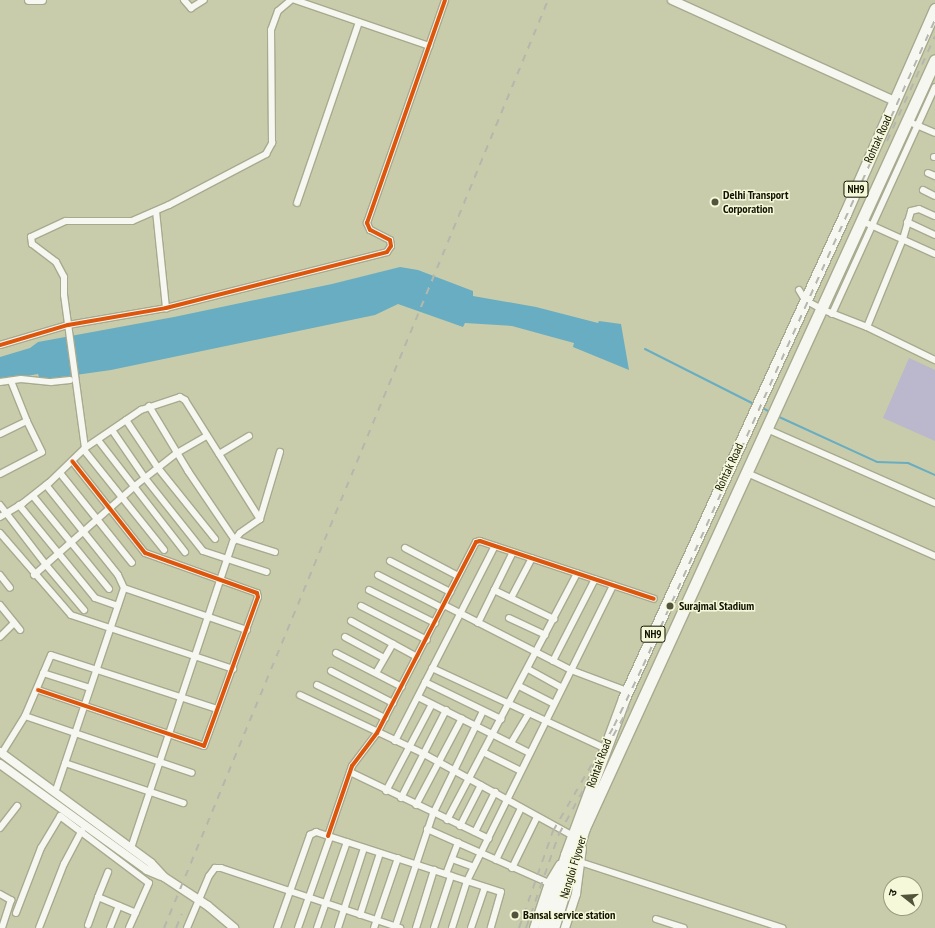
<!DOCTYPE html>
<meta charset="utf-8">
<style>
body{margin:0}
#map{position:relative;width:935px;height:928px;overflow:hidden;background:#c9ccaa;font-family:"PT Sans Narrow","Noto Sans Devanagari",sans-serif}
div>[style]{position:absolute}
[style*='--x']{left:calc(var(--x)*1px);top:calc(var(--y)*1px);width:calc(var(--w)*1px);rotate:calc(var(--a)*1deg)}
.green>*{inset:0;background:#bbb7cc}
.water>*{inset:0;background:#68adc2}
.stream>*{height:2px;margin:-1px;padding:0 1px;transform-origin:1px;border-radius:1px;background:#68adc2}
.roads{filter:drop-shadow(1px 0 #a8aa8f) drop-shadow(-1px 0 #a8aa8f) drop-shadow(0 1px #a8aa8f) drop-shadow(0 -1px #a8aa8f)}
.street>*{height:6px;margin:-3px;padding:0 3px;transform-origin:3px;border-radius:3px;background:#f7f7f2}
.secondary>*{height:8px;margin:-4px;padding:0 4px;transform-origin:4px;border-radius:4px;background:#f7f7f2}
.highway>*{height:11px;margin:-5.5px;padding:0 5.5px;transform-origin:5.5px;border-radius:5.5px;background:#f7f7f2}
.rail>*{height:2px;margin-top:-1px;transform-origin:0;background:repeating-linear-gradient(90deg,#b5b7ad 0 7px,transparent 0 14px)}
.cycleway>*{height:4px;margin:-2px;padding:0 2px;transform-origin:2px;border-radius:2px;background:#dd560b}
.dots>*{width:11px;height:11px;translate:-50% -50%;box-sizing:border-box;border:2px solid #f5f8d9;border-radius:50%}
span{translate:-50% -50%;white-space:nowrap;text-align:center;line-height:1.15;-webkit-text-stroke:3px #f5f8d9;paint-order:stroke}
.shield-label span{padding:1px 3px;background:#f5f8d9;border:1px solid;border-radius:3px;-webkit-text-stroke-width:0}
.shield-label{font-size:11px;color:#121300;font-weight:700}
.street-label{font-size:12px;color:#121300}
.poi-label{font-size:12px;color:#121300;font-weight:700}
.left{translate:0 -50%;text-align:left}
.north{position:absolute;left:883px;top:876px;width:40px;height:40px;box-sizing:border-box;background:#f5f8d9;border:1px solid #9a9c82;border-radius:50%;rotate:287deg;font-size:11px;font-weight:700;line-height:16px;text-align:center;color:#121300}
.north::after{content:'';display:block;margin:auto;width:14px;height:18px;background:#52543b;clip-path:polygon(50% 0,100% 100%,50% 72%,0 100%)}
</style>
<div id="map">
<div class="green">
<i style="clip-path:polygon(909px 358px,935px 370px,935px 441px,883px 418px)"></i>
</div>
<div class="water">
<i style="clip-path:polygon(400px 267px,418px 270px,473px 291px,473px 296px,536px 307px,598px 323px,599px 321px,621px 324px,629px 370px,573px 347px,574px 343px,512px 326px,465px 323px,463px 327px,398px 304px,375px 315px,111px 370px,40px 380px,38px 374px,0 381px,0 357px,30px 348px,38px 342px,174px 317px,332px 284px)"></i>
</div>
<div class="stream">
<i style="--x:645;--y:349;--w:122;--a:26.8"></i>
<i style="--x:761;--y:407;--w:10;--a:29"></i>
<i style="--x:777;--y:416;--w:110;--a:24.7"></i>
<i style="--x:877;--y:462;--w:31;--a:2"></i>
<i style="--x:908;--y:463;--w:30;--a:24"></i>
</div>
<div class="roads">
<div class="street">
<i style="--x:184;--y:0;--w:11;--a:49"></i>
<i style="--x:191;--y:8;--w:15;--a:-32"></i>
<i style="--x:295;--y:0;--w:142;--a:18.9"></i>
<i style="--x:907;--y:121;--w:30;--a:23"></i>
<i style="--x:934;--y:157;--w:1;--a:0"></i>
<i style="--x:928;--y:173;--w:8;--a:23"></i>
<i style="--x:923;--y:190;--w:13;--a:27"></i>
<i style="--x:297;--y:203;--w:191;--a:-71.1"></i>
<i style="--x:156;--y:211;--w:98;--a:84.1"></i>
<i style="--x:862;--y:221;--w:80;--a:24.3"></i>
<i style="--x:907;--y:222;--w:31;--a:25"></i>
<i style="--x:799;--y:290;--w:12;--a:59"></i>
<i style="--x:805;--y:300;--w:18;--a:29"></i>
<i style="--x:821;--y:309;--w:49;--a:21.4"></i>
<i style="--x:867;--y:327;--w:76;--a:25.9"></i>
<i style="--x:832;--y:314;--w:249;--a:-65.6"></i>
<i style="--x:867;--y:327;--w:95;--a:-67.8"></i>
<i style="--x:903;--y:239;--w:29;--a:-74"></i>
<i style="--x:911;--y:211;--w:8;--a:-14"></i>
<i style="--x:919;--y:209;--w:17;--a:24"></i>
<i style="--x:0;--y:345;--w:71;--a:-16.4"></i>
<i style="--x:68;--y:325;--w:99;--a:-9.8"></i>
<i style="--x:166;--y:308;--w:228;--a:-14.2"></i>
<i style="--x:387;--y:252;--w:7;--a:-56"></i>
<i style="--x:391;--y:246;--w:6;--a:-99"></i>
<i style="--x:390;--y:240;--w:22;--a:-153"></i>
<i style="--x:370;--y:230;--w:8;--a:-113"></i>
<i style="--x:367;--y:223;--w:236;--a:-70.7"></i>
<i style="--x:0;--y:382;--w:21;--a:-8"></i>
<i style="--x:21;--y:379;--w:30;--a:6"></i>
<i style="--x:51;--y:382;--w:19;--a:-6"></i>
<i style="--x:149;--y:406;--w:76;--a:59"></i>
<i style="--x:188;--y:471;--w:82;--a:55.9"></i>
<i style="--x:234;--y:539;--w:43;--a:17.6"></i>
<i style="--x:126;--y:420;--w:58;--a:56.3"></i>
<i style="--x:158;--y:468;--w:91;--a:51.2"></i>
<i style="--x:767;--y:429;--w:184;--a:23.8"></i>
<i style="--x:112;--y:430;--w:58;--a:55.5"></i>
<i style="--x:145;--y:478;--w:93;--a:51.5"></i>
<i style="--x:203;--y:551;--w:67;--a:18.2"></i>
<i style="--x:0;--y:434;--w:30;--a:-26"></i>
<i style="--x:27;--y:421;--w:43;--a:-111.8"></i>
<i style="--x:98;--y:440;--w:142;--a:52.2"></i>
<i style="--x:85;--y:448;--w:154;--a:-97.8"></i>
<i style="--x:64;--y:295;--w:18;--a:-90"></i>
<i style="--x:64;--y:277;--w:17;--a:-118"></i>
<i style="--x:56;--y:262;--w:30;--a:-143"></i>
<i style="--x:32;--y:244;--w:7;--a:-98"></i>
<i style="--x:31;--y:237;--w:38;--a:-25"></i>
<i style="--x:66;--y:221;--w:66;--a:0"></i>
<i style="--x:132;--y:221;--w:40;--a:-23.4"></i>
<i style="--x:169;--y:205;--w:110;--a:-27.7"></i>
<i style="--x:266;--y:154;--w:13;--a:-61"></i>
<i style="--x:272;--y:143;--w:113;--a:-90.5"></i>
<i style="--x:271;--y:30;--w:20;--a:-70"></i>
<i style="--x:278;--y:11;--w:17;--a:-40"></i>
<i style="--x:84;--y:450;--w:128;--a:51.3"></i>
<i style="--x:219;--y:454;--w:35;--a:-31"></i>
<i style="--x:60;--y:473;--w:115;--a:51.3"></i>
<i style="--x:747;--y:473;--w:206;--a:23.8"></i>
<i style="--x:0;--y:474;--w:47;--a:-27.6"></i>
<i style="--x:42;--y:452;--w:34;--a:-116"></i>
<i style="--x:46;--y:485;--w:115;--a:51.3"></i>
<i style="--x:118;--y:575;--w:14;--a:65"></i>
<i style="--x:33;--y:496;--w:120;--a:50.7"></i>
<i style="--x:0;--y:505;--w:76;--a:52.5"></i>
<i style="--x:46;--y:565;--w:59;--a:49.8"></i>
<i style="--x:19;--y:505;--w:120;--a:50.7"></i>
<i style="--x:95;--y:598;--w:24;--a:19"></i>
<i style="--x:0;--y:517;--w:27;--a:-31"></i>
<i style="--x:23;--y:503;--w:33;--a:-38"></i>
<i style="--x:49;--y:483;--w:50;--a:-44.2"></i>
<i style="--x:85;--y:448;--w:68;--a:-34.2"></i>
<i style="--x:141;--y:410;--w:41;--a:-18.4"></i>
<i style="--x:180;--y:397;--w:6;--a:31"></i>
<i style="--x:185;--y:400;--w:141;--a:57.8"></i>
<i style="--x:0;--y:533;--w:108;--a:49.1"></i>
<i style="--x:71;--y:615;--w:171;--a:18.4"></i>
<i style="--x:405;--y:548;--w:60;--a:27.8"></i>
<i style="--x:390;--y:561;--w:68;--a:27.3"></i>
<i style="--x:0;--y:575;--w:16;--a:52"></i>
<i style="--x:34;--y:575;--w:136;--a:-41.4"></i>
<i style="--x:136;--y:485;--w:52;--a:-38"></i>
<i style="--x:177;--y:453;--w:34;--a:-30"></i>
<i style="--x:378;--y:575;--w:72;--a:27.3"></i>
<i style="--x:369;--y:590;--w:74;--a:26.6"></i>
<i style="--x:494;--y:590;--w:67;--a:25.8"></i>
<i style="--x:511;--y:598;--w:45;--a:-62.3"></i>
<i style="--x:0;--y:605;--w:32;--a:51"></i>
<i style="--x:444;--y:605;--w:143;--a:27.1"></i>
<i style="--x:571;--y:670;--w:60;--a:20.6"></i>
<i style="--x:361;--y:606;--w:74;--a:27.3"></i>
<i style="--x:509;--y:618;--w:40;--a:25"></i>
<i style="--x:351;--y:621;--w:75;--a:28.6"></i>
<i style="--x:478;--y:623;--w:79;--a:-63.8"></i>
<i style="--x:0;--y:637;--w:20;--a:-45"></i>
<i style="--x:345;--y:637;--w:44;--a:28.3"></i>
<i style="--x:336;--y:653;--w:74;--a:27.3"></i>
<i style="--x:553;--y:661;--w:92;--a:-62.9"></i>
<i style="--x:432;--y:668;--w:190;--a:24.9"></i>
<i style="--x:528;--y:669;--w:39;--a:29"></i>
<i style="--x:331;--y:671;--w:70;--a:27.3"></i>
<i style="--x:43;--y:673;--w:49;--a:17.7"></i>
<i style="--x:376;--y:673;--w:34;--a:-60"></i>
<i style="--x:425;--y:682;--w:85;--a:26"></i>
<i style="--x:317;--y:685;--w:76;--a:25.9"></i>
<i style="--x:519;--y:686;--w:39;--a:27"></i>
<i style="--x:38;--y:690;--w:175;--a:18.6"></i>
<i style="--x:204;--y:746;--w:158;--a:-70.1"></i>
<i style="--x:258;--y:597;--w:4;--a:-104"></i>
<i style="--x:257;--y:593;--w:119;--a:-160.3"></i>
<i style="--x:145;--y:553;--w:117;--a:-128.4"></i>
<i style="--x:300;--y:695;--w:137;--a:25.4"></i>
<i style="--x:424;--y:754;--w:170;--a:28.8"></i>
<i style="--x:418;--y:697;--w:125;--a:26.6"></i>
<i style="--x:25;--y:716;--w:176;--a:18.8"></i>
<i style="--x:395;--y:741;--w:219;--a:-62.9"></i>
<i style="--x:511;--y:743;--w:35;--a:-59"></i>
<i style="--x:483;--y:752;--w:42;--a:26.6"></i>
<i style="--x:2;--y:753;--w:44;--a:-58.1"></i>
<i style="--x:25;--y:716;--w:66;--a:-66.9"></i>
<i style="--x:51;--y:655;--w:175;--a:18"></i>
<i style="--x:65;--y:763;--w:125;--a:18.7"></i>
<i style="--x:350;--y:772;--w:154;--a:25.7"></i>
<i style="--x:386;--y:791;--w:98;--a:-62.1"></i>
<i style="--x:55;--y:793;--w:216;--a:-71.4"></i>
<i style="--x:124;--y:588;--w:130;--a:18.9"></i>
<i style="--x:401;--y:798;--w:99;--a:-62.9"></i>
<i style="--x:416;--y:805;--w:98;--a:-62.1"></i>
<i style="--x:447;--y:820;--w:279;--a:-62.2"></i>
<i style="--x:460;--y:826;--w:46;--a:-62.9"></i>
<i style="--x:0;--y:828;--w:28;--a:-52"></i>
<i style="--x:427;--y:829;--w:133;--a:23.9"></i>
<i style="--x:475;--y:832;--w:45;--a:-63.4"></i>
<i style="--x:328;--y:836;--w:74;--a:-71.1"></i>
<i style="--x:352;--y:766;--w:41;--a:-52.9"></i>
<i style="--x:377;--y:733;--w:215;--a:-62.6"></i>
<i style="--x:476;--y:542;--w:4;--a:-14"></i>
<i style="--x:480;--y:541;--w:183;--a:18.4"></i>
<i style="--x:131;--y:848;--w:323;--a:-71.6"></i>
<i style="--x:233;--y:542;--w:11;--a:-52"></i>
<i style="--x:240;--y:533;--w:24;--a:-35"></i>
<i style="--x:260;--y:519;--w:70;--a:-73.4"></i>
<i style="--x:452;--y:859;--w:23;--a:20"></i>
<i style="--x:496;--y:860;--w:58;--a:-64.3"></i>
<i style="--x:580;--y:862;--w:213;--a:18.1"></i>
<i style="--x:512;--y:868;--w:57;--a:-63.9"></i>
<i style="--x:446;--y:874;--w:34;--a:-69"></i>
<i style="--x:0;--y:894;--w:13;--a:29"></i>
<i style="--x:11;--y:900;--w:29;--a:108"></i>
<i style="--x:98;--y:897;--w:27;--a:-68"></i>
<i style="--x:16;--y:913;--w:70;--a:-69"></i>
<i style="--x:41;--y:848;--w:37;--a:-59"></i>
<i style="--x:60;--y:816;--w:111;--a:37"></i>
<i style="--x:149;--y:883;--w:49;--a:114"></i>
<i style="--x:360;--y:915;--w:65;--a:-72.1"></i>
<i style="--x:656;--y:919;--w:29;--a:18"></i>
<i style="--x:88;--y:925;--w:30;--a:-70"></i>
<i style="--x:98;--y:897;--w:41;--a:22.8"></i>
<i style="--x:39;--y:928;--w:69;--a:-68.7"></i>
<i style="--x:64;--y:864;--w:38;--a:-62"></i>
<i style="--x:110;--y:928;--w:24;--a:-68"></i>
<i style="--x:187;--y:928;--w:56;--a:-67.1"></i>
<i style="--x:209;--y:876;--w:10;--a:-53"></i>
<i style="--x:215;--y:868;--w:6;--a:0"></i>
<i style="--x:221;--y:868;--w:189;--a:18.5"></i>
<i style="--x:277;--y:928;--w:99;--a:-70.5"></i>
<i style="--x:310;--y:835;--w:7;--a:-27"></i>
<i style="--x:316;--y:832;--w:194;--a:18"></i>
<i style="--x:501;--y:892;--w:37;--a:106"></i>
<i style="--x:298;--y:928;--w:96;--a:-70.6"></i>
<i style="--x:317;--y:928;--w:91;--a:-70.8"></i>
<i style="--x:338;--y:928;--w:84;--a:-72"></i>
<i style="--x:374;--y:928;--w:74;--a:-71.1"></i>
<i style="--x:395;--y:928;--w:120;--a:-71.6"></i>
<i style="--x:433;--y:814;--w:114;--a:-64.1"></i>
<i style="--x:416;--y:928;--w:61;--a:-72.8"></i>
<i style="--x:434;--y:928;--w:55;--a:-71.9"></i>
<i style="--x:452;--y:928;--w:49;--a:-72.3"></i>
<i style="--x:467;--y:881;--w:330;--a:-63.7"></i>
<i style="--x:471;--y:928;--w:43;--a:-71.1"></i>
</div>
<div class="secondary">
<i style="--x:29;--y:0;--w:13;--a:0"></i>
<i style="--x:672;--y:0;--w:245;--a:24.4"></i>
<i style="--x:0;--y:752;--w:187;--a:36.3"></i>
<i style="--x:151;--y:863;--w:19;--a:47"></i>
<i style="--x:164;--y:877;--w:53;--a:33.4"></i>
<i style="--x:208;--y:906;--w:34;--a:40"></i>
<i style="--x:0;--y:764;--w:181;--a:35.8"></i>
<i style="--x:147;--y:870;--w:15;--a:23"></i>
<i style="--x:534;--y:928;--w:47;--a:-71.6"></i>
<i style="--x:549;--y:883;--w:21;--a:-59"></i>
<i style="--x:565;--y:928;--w:36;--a:-72"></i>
<i style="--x:576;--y:894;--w:46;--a:-82.6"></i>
</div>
<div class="highway">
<i style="--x:543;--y:928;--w:77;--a:-72.5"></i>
<i style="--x:566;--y:855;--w:167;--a:-69.7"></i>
<i style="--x:624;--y:698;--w:532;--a:-65.46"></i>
<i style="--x:845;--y:214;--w:224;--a:-66.3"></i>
<i style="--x:553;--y:928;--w:105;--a:-72.8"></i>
<i style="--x:584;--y:828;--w:844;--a:-65.44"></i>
</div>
</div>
<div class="rail">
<i style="--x:887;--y:141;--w:115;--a:-65.4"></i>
<i style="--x:164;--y:928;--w:1004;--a:-67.52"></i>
<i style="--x:176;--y:928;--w:15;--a:-67"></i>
<i style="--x:519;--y:928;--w:103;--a:-70.7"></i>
<i style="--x:553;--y:831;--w:121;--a:-59.8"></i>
<i style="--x:614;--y:726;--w:67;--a:-64.2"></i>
<i style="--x:643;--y:666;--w:709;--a:-65.68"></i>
<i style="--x:526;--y:928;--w:100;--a:-70.7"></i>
<i style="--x:559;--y:834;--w:145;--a:-61.1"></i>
</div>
<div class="cycleway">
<i style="--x:0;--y:345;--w:71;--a:-16.4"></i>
<i style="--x:68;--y:325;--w:99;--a:-9.8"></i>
<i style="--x:166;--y:308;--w:228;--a:-14.2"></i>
<i style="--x:387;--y:252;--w:7;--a:-56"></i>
<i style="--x:391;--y:246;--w:6;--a:-99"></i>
<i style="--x:390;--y:240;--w:22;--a:-153"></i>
<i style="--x:370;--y:230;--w:8;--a:-113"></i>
<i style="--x:367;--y:223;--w:236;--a:-70.7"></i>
<i style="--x:38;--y:690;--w:175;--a:18.6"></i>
<i style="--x:204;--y:746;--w:158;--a:-70.1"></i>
<i style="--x:258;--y:597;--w:4;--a:-104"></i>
<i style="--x:257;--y:593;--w:119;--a:-160.3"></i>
<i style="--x:145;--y:553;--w:117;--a:-128.4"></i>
<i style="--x:328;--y:836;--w:74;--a:-71.1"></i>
<i style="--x:352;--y:766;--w:41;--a:-52.9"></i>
<i style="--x:377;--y:733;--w:215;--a:-62.6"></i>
<i style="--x:476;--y:542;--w:4;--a:-14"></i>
<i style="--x:480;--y:541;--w:183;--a:18.4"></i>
</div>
<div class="dots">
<i style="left:715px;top:202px;background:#52543b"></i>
<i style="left:670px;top:606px;background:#52543b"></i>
<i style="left:515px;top:915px;background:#52543b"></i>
</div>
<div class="shield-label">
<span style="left:856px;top:189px">NH9</span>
<span style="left:653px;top:634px">NH9</span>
</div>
<div class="street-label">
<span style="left:878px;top:139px;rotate:-66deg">Rohtak Road</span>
<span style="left:729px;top:467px;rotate:-65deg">Rohtak Road</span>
<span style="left:599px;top:763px;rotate:-70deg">Rohtak Road</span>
<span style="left:573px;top:867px;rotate:-73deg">Nangloi Flyover</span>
</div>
<div class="poi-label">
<span class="left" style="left:723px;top:202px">Delhi Transport<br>Corporation</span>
<span class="left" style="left:679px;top:606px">Surajmal Stadium</span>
<span class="left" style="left:523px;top:915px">Bansal service station</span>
</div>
<div class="north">उ</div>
</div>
